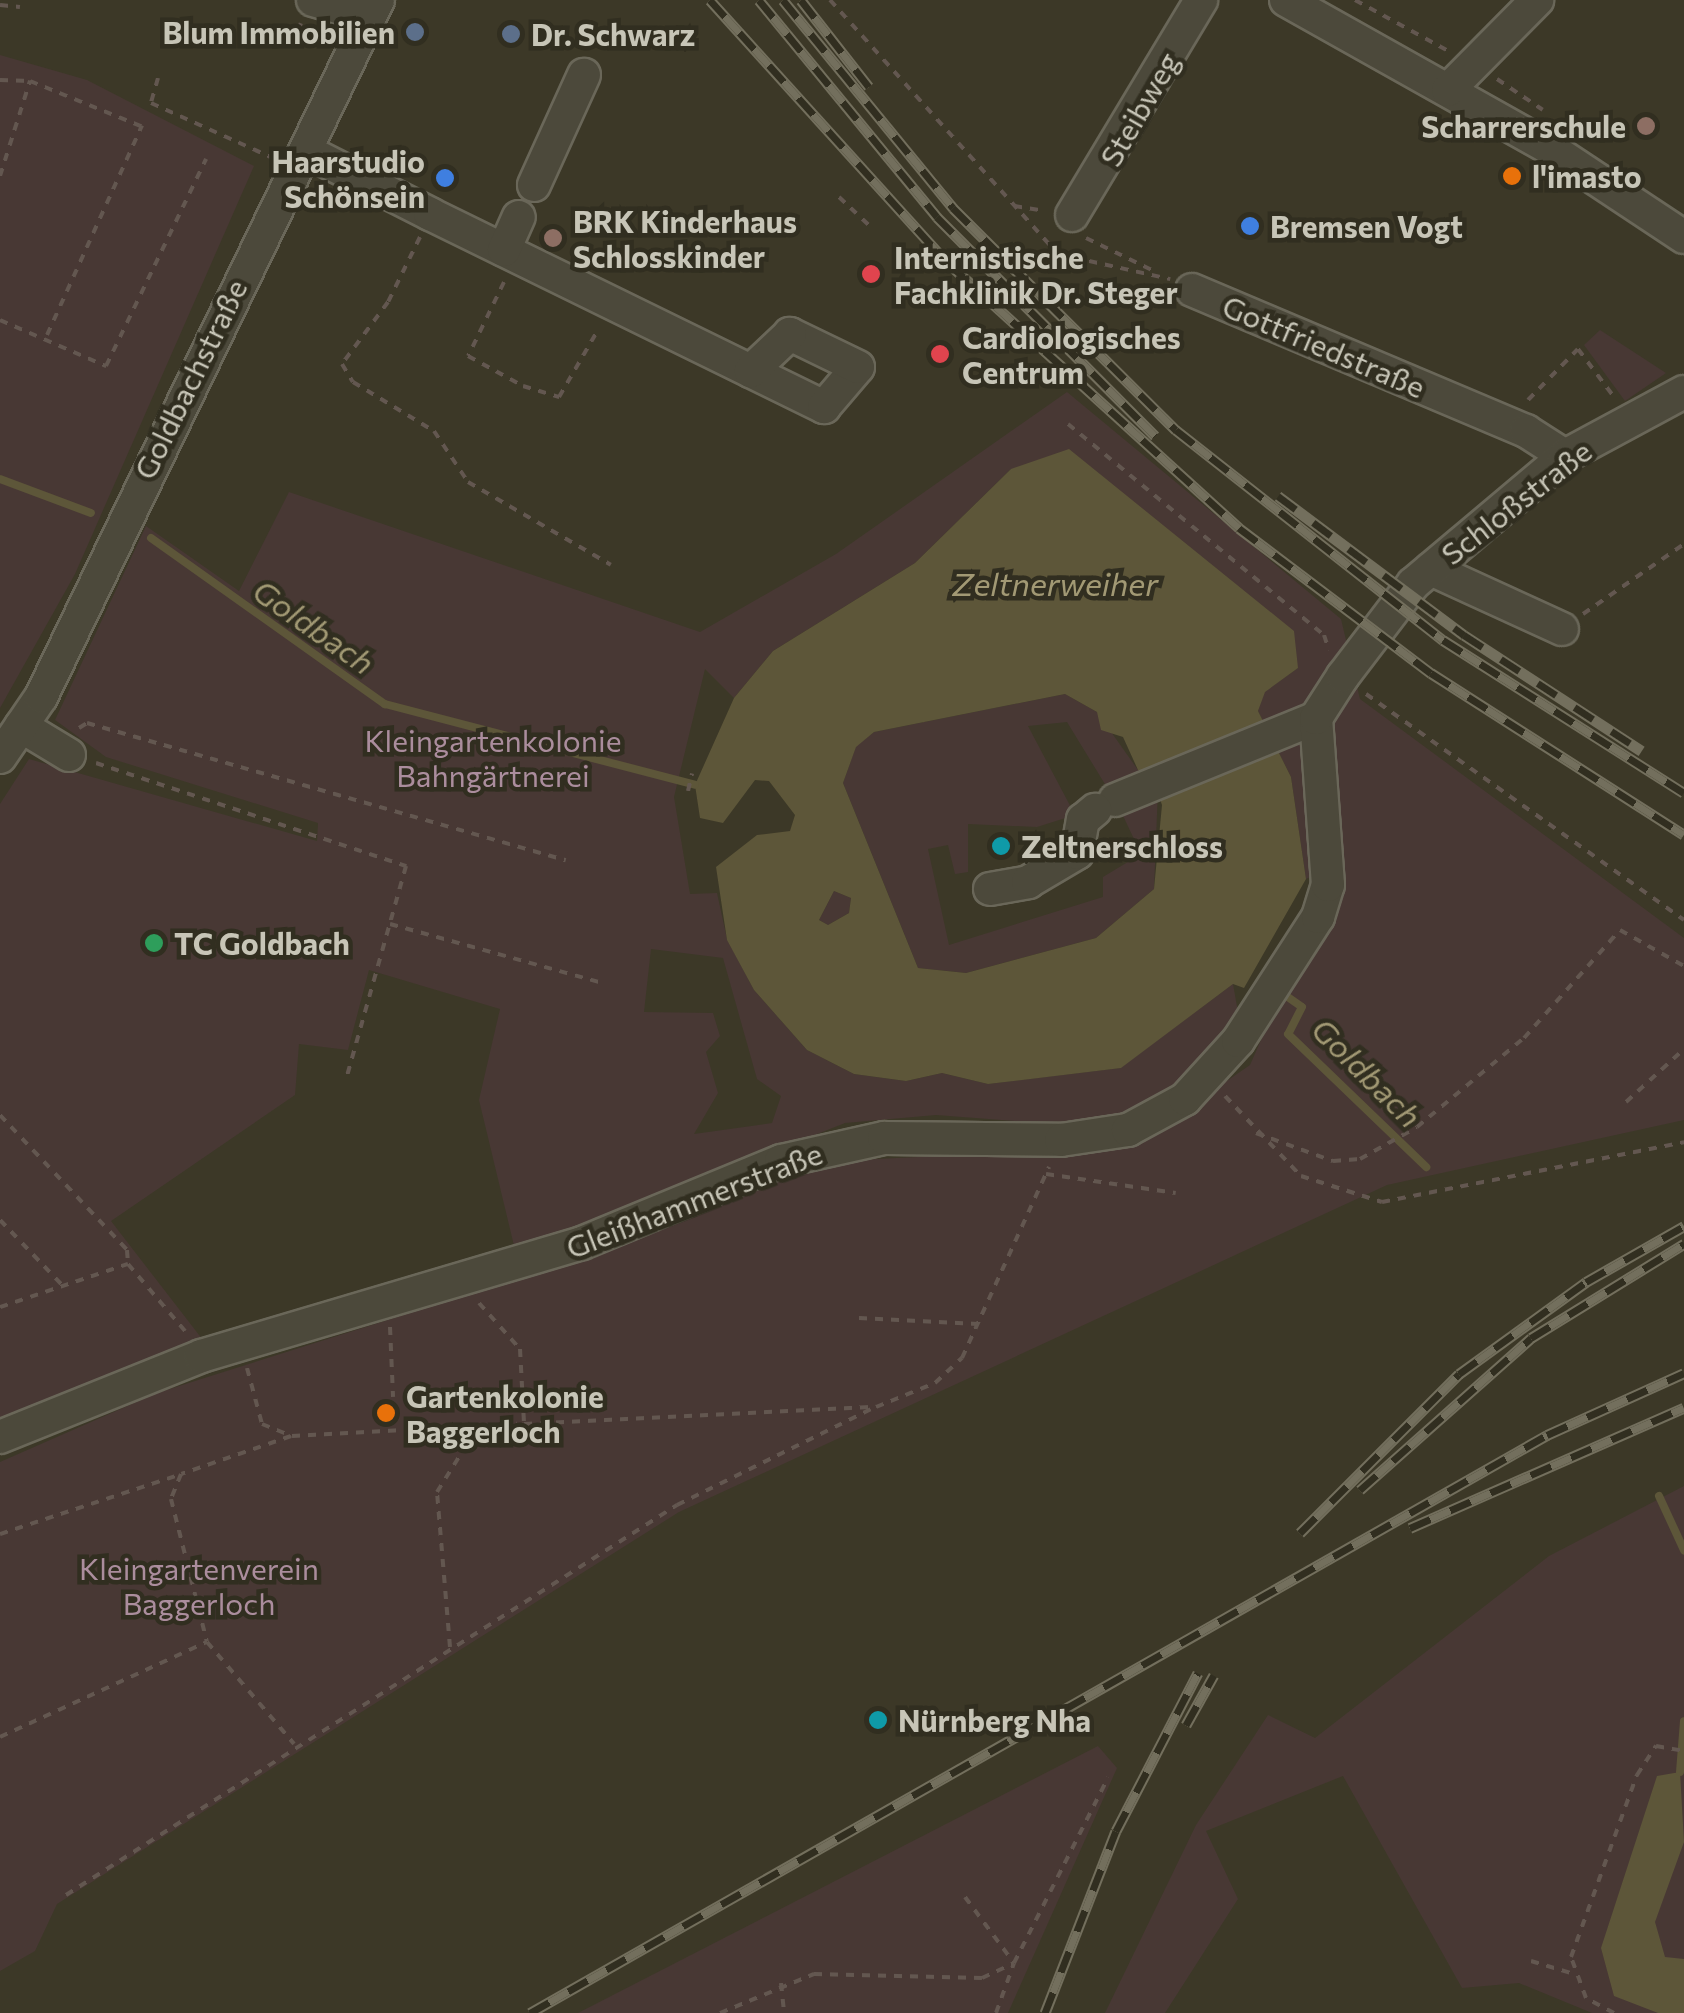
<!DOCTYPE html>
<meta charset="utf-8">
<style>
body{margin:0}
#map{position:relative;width:1684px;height:2013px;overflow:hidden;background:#3c3827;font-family:Commissioner,sans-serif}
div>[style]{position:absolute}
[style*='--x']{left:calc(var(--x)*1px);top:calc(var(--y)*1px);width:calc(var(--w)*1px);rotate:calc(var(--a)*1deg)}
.green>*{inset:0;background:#483834}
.water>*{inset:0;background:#5d5639}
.stream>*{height:8px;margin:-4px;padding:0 4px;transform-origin:4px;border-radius:4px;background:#5d5639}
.path>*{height:4px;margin-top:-2px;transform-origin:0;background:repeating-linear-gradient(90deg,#635750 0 8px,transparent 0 16px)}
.roads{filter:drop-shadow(2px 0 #6a6759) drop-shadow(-2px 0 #6a6759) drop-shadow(0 2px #6a6759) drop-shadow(0 -2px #6a6759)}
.minor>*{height:32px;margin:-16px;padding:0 16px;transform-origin:16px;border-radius:16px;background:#4c493b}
.rail>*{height:11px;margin-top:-5.5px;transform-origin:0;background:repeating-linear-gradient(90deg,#312e20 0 22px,#736f5d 0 44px);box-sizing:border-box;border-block:2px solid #736f5d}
.dots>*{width:28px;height:28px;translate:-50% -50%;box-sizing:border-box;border:5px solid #312e20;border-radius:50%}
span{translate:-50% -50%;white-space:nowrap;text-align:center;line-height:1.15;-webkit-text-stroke:9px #312e20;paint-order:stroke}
.poi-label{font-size:30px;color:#c7c5b7;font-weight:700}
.right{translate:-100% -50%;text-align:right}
.left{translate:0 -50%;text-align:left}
.street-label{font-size:30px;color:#c7c5b7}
.park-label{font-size:30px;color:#ab8d9d}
.water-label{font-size:32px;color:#a29974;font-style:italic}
</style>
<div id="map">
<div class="green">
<i style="clip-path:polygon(0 55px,87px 80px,254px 166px,75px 574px,0 708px)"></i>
<i style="clip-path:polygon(1600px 330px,1666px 373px,1625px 401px,1584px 345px)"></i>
<i style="clip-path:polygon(evenodd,1067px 392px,1341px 619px,1360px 699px,1684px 938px,1684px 1120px,1387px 1185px,679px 1512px,57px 1904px,35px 1951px,0 1971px,0 1462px,157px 1393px,473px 1293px,705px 1200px,855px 1160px,1131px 1147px,1250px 1065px,1339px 863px,1306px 879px,1291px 777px,1258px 711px,1264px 692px,1298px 668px,1011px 469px,915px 563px,773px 651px,734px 698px,705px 669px,674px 797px,690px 894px,717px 893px,727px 939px,754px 990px,807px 1050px,854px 1074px,906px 1081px,942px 1073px,988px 1084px,1120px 1068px,1233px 984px,1240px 1023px,1179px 1091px,1095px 1127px,936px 1115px,845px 1123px,516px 1254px,479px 1100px,500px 1009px,369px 970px,348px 1050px,299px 1044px,295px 1095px,111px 1221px,206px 1344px,0 1425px,0 804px,29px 759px,317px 841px,318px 823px,106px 757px,55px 720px,146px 526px,239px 591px,289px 492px,700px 632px,836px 554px,1067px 392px,651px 949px,723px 958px,757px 1079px,781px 1096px,772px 1123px,694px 1134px,718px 1093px,706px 1052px,720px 1036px,713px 1013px,644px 1012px,651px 949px)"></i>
<i style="clip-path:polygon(1065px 694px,1097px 712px,1138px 770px,1152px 775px,1111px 794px,1067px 722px,1028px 726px,1075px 815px,1037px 827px,968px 824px,968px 872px,955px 874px,948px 845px,928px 849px,949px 945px,1103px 897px,1103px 877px,1141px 854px,1118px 805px,1158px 789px,1154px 889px,1096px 938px,966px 973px,918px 968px,843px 783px,856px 746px,874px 732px)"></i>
<i style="clip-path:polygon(834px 891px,851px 898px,849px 913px,828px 925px,819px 920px)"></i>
<i style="clip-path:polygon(1684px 1486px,1684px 2013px,1592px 2013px,1519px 1983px,1462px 1988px,1343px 1776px,1206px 1831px,1238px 1899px,1165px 2013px,1105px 2013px,1196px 1825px,1268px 1715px,1315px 1738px,1549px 1556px)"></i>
<i style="clip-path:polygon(1098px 1746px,1117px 1768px,1008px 2013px,578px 2013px)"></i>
</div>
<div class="water">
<i style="clip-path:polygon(evenodd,1069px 449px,1294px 631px,1298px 668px,1265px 692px,1258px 711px,1291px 777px,1306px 879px,1244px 988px,1233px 984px,1121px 1068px,988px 1084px,942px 1073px,906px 1081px,854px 1074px,807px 1050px,754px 990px,727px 940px,716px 867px,757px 835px,790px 831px,795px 815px,769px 781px,755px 780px,723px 823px,700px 818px,695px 785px,734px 698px,773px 651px,915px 563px,1011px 469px,1069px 449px,1065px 694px,1097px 712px,1101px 730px,1123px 737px,1138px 770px,1152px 775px,1162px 805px,1154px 889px,1096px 938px,966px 973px,918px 968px,843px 783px,856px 747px,874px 732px,1065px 694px,1069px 449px,834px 891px,851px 898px,849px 913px,828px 925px,819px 920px,834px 891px)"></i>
<i style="clip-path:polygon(1680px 1772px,1684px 1842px,1655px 1922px,1665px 1957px,1684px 1959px,1684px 2013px,1658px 2013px,1614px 1996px,1601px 1948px,1657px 1776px)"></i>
</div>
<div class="stream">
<i style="--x:0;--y:479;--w:97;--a:20.5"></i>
<i style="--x:151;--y:538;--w:287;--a:35.4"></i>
<i style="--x:385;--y:704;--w:320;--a:14.6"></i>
<i style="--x:1282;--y:993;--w:24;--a:35"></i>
<i style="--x:1302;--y:1007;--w:30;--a:117"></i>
<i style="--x:1288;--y:1034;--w:192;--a:43.9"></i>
<i style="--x:1659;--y:1496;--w:60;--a:65.2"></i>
<i style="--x:1680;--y:1772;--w:51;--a:-85.5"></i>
</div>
<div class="path">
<i style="--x:830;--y:0;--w:341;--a:48.1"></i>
<i style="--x:1058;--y:254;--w:115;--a:12.6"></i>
<i style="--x:1355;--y:0;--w:108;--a:28.7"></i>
<i style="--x:0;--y:5;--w:20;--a:6"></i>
<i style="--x:294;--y:42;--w:20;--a:-70"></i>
<i style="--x:158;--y:78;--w:26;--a:106"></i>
<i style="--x:151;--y:103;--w:134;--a:24.3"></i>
<i style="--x:1497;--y:79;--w:55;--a:34"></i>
<i style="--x:0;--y:80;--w:30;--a:2"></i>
<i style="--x:30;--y:81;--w:127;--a:22.1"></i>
<i style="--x:0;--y:176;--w:100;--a:-72.5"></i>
<i style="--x:839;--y:197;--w:47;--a:43.3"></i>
<i style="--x:1014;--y:206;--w:30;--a:9"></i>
<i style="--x:420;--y:237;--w:72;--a:116.2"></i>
<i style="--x:388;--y:302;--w:77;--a:126.6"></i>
<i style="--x:342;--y:364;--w:21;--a:59"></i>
<i style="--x:353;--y:382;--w:95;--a:31.2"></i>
<i style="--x:434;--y:431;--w:61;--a:56.3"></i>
<i style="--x:468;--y:482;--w:165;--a:30.1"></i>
<i style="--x:1086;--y:238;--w:76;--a:25.9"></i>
<i style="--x:504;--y:282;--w:82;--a:115.9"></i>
<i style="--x:468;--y:356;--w:63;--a:28.6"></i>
<i style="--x:523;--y:386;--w:38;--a:17"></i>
<i style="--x:559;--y:397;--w:78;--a:-59.8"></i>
<i style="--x:0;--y:320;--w:116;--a:23.5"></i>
<i style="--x:106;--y:366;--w:230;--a:-64.2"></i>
<i style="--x:47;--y:335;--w:230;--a:-65.6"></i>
<i style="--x:1528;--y:400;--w:71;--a:-45.6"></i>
<i style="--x:1578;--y:349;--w:60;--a:53.1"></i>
<i style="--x:1068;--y:424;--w:332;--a:39.5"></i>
<i style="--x:1324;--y:635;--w:16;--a:72"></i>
<i style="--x:1583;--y:614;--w:123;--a:-34.7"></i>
<i style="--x:1366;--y:694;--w:390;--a:35.4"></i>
<i style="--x:79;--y:728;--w:9;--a:-32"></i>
<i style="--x:87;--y:723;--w:498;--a:16"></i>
<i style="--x:96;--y:763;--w:327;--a:18.4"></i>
<i style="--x:406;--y:866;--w:218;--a:105.7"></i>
<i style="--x:688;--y:791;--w:18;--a:-77"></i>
<i style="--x:390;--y:924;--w:221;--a:15.5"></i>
<i style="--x:1225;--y:1096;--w:110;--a:46.5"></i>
<i style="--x:1301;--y:1176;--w:85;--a:17.8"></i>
<i style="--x:1382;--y:1202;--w:308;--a:-11.2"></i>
<i style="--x:1626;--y:1102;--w:79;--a:-42.4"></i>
<i style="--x:0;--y:1115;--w:185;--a:46.7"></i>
<i style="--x:127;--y:1250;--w:14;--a:86"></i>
<i style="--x:1256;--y:1133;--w:82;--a:20"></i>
<i style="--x:1333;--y:1161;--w:27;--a:-4"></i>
<i style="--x:1360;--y:1159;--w:65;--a:-29.3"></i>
<i style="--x:1417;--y:1127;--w:139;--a:-39.8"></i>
<i style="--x:1524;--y:1038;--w:144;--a:-48.4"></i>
<i style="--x:1620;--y:930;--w:73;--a:29.4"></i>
<i style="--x:1046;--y:1174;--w:131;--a:8.3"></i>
<i style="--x:0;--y:1220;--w:91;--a:46.3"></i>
<i style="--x:479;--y:1303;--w:62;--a:48.3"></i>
<i style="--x:520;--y:1349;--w:73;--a:86.9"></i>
<i style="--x:0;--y:1307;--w:135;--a:-18.6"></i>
<i style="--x:128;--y:1264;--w:88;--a:49.6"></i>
<i style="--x:859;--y:1318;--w:119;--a:2.9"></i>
<i style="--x:390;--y:1327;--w:70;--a:87.5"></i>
<i style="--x:247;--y:1368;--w:58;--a:75"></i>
<i style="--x:262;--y:1424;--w:32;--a:22"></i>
<i style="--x:292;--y:1436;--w:225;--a:-3.1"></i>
<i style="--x:291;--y:1436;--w:116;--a:160.9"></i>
<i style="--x:181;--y:1474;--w:27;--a:112"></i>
<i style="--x:171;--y:1499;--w:147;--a:75.9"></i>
<i style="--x:207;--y:1642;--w:134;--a:49.5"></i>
<i style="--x:0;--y:1534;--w:191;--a:-18.3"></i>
<i style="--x:450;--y:1647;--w:156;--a:-94.8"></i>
<i style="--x:437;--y:1492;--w:51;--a:-57.9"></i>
<i style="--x:464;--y:1449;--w:65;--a:-22.6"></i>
<i style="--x:524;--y:1424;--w:352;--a:-2.8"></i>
<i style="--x:876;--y:1407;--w:64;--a:-22.1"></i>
<i style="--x:935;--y:1383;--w:37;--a:-43"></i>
<i style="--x:962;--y:1358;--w:210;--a:-65.5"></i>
<i style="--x:0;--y:1737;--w:228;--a:-24.7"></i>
<i style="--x:66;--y:1895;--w:725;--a:-32.55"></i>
<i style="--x:677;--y:1505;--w:216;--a:-26.3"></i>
<i style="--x:965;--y:1897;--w:82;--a:53.4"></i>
<i style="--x:1014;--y:1963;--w:208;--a:-63.1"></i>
<i style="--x:1531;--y:1961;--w:42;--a:16.7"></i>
<i style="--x:781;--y:1983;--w:30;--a:84"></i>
<i style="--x:720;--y:2013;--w:102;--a:-22.5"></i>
<i style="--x:814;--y:1974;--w:168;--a:1.4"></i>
<i style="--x:982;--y:1978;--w:35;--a:-25"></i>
<i style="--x:996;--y:2013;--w:53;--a:-70.2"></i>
<i style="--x:1614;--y:2013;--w:32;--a:-152"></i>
<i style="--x:1586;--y:1998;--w:44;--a:-110.1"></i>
<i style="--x:1571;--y:1957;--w:194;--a:-70.1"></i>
<i style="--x:1637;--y:1775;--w:35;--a:-57"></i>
<i style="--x:1656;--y:1746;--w:28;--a:10"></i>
</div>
<div class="roads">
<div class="minor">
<i style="--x:313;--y:0;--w:58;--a:15.9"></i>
<i style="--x:1286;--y:0;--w:300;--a:29.3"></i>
<i style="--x:1548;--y:147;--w:163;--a:33.5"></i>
<i style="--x:1448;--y:90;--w:127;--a:-45.3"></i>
<i style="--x:306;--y:151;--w:139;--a:26.9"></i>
<i style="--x:430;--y:214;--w:439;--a:26.1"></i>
<i style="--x:824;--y:407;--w:52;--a:-49.6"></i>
<i style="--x:858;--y:367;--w:76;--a:-154.1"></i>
<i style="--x:790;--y:334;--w:54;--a:136.5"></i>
<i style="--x:534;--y:185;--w:121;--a:-65.6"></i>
<i style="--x:1072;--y:215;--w:251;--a:-59"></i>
<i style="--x:504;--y:250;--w:36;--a:-66"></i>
<i style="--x:1192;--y:290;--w:363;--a:22.9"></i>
<i style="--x:1526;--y:431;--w:46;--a:32.7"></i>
<i style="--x:1431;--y:569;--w:144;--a:24.6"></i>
<i style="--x:21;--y:726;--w:56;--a:31.1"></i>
<i style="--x:0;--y:757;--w:73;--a:-55.7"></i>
<i style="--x:41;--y:697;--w:774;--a:-64.2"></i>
<i style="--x:1115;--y:800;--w:217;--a:-22.2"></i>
<i style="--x:990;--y:889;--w:39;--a:-10"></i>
<i style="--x:1028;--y:882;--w:57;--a:-30.6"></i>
<i style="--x:1077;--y:853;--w:34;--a:-80"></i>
<i style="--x:1083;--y:820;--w:16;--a:-40"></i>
<i style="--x:0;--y:1437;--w:217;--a:-21.9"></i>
<i style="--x:201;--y:1356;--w:397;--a:-16.5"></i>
<i style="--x:582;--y:1243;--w:215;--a:-22.4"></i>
<i style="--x:781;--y:1161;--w:106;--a:-12.6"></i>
<i style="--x:884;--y:1138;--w:177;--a:0.6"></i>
<i style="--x:1061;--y:1140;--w:68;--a:-8.5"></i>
<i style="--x:1128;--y:1130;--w:65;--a:-28.5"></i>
<i style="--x:1185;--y:1099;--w:79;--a:-47.6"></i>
<i style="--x:1238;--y:1041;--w:148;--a:-57.2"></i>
<i style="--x:1318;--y:917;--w:34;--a:-73"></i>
<i style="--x:1328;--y:885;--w:167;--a:-94.1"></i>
<i style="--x:1316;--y:718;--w:50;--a:-57.3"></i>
<i style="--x:1343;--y:676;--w:116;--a:-52.7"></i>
<i style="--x:1413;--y:584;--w:199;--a:-40.1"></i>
<i style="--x:1565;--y:456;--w:135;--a:-28.3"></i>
</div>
</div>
<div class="rail">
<i style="--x:710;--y:0;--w:353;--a:47.9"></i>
<i style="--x:947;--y:262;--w:395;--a:42.3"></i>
<i style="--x:1239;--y:528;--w:241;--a:37.1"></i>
<i style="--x:1431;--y:673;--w:300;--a:32.6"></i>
<i style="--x:759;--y:0;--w:281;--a:50.6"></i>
<i style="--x:937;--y:217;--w:309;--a:45.1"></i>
<i style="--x:783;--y:0;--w:269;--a:50.7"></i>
<i style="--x:953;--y:208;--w:315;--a:44.9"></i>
<i style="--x:1176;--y:430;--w:340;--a:38.2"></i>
<i style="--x:1443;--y:640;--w:285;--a:32.4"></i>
<i style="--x:801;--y:0;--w:110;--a:52"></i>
<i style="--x:1278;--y:496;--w:232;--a:36.8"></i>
<i style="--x:1464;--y:635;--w:212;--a:33.1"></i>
<i style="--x:1360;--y:1490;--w:229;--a:-41.6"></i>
<i style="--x:1531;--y:1338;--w:180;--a:-31.6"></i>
<i style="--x:1410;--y:1528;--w:299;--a:-23.7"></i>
<i style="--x:1300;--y:1533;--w:225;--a:-45"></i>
<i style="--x:1459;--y:1374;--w:157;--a:-35.9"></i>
<i style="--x:1586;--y:1282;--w:113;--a:-29.7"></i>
<i style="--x:1186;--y:1725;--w:57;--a:-60.8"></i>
<i style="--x:530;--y:2013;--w:1170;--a:-29.61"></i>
<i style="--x:1547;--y:1435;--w:150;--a:-24.3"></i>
<i style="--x:1045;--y:2013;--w:195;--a:-68.7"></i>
<i style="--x:1116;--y:1831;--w:178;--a:-62.6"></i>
</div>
<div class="dots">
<i style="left:415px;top:32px;background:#5c6f8a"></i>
<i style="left:511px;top:34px;background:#5c6f8a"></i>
<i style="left:1646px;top:126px;background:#8d6e63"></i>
<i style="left:1512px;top:176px;background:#e8710a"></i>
<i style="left:445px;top:178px;background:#3f7fe0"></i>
<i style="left:1250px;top:226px;background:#3f7fe0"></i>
<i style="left:553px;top:238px;background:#8d6e63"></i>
<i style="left:871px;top:274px;background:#e0444e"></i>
<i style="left:940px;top:354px;background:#e0444e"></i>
<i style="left:1001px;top:846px;background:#0f9aa8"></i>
<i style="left:154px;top:943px;background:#2e9e5b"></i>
<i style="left:386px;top:1413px;background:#e8710a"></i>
<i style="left:878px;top:1720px;background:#0f9aa8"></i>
</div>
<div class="poi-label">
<span class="right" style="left:395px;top:32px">Blum Immobilien</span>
<span class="left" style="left:531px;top:34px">Dr. Schwarz</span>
<span class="right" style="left:1626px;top:126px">Scharrerschule</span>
<span class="right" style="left:425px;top:178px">Haarstudio<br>Schönsein</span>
<span class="left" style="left:1532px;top:176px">l'imasto</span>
<span class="left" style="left:573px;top:238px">BRK Kinderhaus<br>Schlosskinder</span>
<span class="left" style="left:1270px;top:226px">Bremsen Vogt</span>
<span class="left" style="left:894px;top:274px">Internistische<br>Fachklinik Dr. Steger</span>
<span class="left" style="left:962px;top:354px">Cardiologisches<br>Centrum</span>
<span class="left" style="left:1021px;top:846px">Zeltnerschloss</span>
<span class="left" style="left:174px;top:943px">TC Goldbach</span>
<span class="left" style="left:406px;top:1413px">Gartenkolonie<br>Baggerloch</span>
<span class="left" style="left:898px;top:1720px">Nürnberg Nha</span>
</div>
<div class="street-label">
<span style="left:1139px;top:109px;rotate:-60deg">Steibweg</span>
<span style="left:1324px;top:346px;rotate:23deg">Gottfriedstraße</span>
<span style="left:190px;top:379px;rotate:-64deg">Goldbachstraße</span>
<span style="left:1516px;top:502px;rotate:-38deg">Schloßstraße</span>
<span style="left:694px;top:1200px;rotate:-21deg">Gleißhammerstraße</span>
</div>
<div class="park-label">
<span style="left:493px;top:757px">Kleingartenkolonie<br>Bahngärtnerei</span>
<span style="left:199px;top:1585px">Kleingartenverein<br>Baggerloch</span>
</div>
<div class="water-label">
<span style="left:1055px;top:583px">Zeltnerweiher</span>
<span style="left:314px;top:626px;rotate:35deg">Goldbach</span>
<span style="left:1367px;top:1072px;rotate:45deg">Goldbach</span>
</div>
</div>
